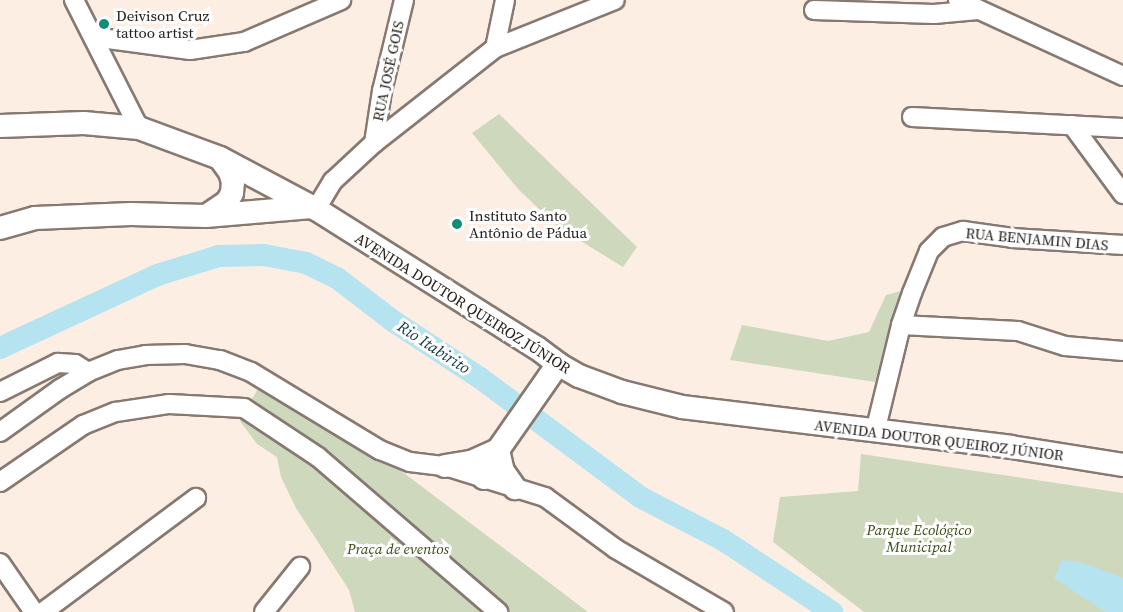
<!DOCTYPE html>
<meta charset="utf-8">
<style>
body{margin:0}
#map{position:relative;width:1123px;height:612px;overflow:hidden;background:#fdeee4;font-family:"Source Serif 4",serif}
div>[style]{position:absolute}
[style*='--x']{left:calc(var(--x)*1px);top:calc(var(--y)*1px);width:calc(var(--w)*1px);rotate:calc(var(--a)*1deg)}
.green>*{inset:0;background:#cdd8bc}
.water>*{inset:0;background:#b5e3f0}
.river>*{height:22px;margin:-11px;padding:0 11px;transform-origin:11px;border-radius:11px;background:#b5e3f0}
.roads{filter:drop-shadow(2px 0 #877971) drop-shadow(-2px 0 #877971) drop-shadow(0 2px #877971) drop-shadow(0 -2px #877971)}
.minor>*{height:18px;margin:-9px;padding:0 9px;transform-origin:9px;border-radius:9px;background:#fff}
.major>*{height:22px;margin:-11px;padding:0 11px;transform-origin:11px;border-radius:11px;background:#fff}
.dots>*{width:16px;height:16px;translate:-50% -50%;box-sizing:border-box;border:3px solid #fefefe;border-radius:50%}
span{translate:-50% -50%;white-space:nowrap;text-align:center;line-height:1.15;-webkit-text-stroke:6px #fefefe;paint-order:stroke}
.poi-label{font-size:15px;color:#26211d}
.left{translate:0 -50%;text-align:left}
.street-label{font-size:15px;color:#26211d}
.park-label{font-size:15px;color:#3b4b14;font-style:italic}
.water-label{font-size:16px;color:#0d3742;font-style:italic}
</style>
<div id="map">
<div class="green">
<i style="clip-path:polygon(499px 114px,637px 247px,623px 267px,558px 227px,518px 189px,472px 133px)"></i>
<i style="clip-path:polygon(912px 288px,875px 382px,730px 360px,742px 325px,828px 341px,869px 332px,886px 295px)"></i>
<i style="clip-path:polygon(261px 383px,396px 467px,588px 612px,355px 612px,349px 590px,296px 508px,281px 477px,277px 457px,257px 444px,240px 421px)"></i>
<i style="clip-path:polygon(861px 454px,1123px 493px,1123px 612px,864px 612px,773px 542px,780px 497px,858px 491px)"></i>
</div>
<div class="water">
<i style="clip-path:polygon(1062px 560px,1083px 563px,1123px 578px,1123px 612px,1105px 612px,1054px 578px)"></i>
</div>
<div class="river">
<i style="--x:0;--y:348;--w:173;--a:-24.9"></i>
<i style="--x:157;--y:275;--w:65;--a:-17"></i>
<i style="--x:219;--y:256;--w:45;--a:-1.3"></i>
<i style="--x:264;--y:255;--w:43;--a:10.8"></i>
<i style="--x:306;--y:263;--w:34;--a:26"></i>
<i style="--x:337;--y:278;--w:71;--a:37.5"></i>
<i style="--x:393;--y:321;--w:104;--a:33.2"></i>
<i style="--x:480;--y:378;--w:199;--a:36.6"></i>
<i style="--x:640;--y:497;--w:93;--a:27.4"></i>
<i style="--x:723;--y:540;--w:131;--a:33.4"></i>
</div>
<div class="roads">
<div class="minor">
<i style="--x:74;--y:0;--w:144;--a:63.1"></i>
<i style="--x:958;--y:0;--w:182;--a:24.7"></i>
<i style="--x:814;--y:10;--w:120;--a:1.9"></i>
<i style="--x:934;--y:14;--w:44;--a:-5.2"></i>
<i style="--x:93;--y:37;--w:98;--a:7.6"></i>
<i style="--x:190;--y:50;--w:55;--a:-8.4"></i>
<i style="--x:244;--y:42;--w:106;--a:-23.4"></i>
<i style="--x:495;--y:48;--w:49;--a:-78.2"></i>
<i style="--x:912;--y:117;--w:211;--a:3"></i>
<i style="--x:1072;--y:125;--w:86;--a:53.5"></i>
<i style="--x:374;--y:143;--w:53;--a:-81.3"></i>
<i style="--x:382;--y:91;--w:94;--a:-76.4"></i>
<i style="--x:316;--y:209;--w:33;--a:-59"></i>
<i style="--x:333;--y:181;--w:56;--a:-42.8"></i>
<i style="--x:374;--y:143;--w:154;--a:-38.1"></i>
<i style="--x:495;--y:48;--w:129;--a:-21.8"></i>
<i style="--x:901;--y:325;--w:117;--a:2.9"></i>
<i style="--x:1018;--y:331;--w:49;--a:17.7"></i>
<i style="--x:1065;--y:346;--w:58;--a:4.9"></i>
<i style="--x:0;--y:392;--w:65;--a:-26.6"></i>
<i style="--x:58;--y:363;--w:17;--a:3"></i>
<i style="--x:75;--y:364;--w:15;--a:32"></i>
<i style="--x:0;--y:432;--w:74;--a:-35.6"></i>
<i style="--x:60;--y:389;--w:33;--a:-31"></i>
<i style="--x:88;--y:372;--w:32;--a:-22"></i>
<i style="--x:118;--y:360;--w:27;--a:-10"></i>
<i style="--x:145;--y:355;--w:40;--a:-1.4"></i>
<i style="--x:185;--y:354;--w:36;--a:10"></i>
<i style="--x:220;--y:360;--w:33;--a:21"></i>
<i style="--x:251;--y:372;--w:151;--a:31.2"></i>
<i style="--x:380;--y:450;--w:32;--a:22"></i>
<i style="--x:410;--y:462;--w:35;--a:7"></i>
<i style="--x:445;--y:466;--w:105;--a:17.2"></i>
<i style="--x:545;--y:497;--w:88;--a:36.2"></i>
<i style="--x:616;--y:549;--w:125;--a:30.3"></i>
<i style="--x:875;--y:432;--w:110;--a:-76.3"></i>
<i style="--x:901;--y:325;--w:34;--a:-71"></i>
<i style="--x:912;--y:293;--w:45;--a:-68"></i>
<i style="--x:929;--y:251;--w:20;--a:-45"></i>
<i style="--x:943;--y:237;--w:21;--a:-17"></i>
<i style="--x:963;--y:231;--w:50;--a:8"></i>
<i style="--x:1013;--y:238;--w:110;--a:3.6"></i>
<i style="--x:0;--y:482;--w:101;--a:-34.5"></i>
<i style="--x:83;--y:425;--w:35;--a:-22"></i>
<i style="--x:116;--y:412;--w:54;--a:-8.6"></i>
<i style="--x:169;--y:404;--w:75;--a:3.1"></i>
<i style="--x:244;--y:408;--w:89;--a:33.5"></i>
<i style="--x:318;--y:457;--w:238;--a:40.7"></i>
<i style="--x:0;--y:563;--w:60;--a:55.2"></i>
<i style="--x:43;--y:612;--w:191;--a:-36.7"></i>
<i style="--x:264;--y:612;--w:58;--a:-51.3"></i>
</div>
<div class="major">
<i style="--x:0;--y:126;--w:84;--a:-2"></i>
<i style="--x:84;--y:123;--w:55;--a:5.2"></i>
<i style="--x:139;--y:128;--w:86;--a:20.3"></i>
<i style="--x:220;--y:158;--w:109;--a:28"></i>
<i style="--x:316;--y:209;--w:261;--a:32.2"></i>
<i style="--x:537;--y:348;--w:26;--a:37"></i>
<i style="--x:558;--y:364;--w:24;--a:30"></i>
<i style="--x:579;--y:376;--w:46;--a:20.4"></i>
<i style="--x:622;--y:392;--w:62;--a:14"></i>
<i style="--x:682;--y:407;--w:331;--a:6.9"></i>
<i style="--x:1011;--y:447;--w:113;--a:9.1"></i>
<i style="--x:206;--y:216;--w:25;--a:-34"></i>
<i style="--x:227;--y:202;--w:10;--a:-61"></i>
<i style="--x:232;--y:193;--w:11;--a:-85"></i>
<i style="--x:233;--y:182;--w:10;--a:-107"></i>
<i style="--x:230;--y:172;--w:17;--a:-126"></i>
<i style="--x:0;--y:228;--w:36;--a:-16"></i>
<i style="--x:35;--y:218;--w:96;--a:-2.4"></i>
<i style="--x:131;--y:214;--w:75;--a:1.5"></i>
<i style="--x:206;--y:216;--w:106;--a:-4.9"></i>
<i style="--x:445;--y:466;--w:26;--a:-9"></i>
<i style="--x:471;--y:462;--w:30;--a:-24"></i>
<i style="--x:498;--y:450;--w:22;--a:77"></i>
<i style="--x:503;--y:471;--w:21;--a:55"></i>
<i style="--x:484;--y:478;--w:31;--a:-63"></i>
<i style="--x:498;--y:450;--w:105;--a:-55.1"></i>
</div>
</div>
<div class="dots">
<i style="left:104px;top:24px;background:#0e9077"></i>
<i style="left:457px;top:224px;background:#0e9077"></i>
</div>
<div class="poi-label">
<span class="left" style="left:116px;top:24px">Deivison Cruz<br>tattoo artist</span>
<span class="left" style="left:469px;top:224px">Instituto Santo<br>Antônio de Pádua</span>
</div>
<div class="street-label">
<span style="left:388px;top:71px;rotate:-78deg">RUA JOSÉ GOIS</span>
<span style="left:1037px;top:239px;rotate:5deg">RUA BENJAMIN DIAS</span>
<span style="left:463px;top:303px;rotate:32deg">AVENIDA DOUTOR QUEIROZ JÚNIOR</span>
<span style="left:939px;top:440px;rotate:7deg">AVENIDA DOUTOR QUEIROZ JÚNIOR</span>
</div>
<div class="park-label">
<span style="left:919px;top:538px">Parque Ecológico<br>Municipal</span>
<span style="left:398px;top:549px">Praça de eventos</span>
</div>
<div class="water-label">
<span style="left:434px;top:347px;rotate:33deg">Rio Itabirito</span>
</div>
</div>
